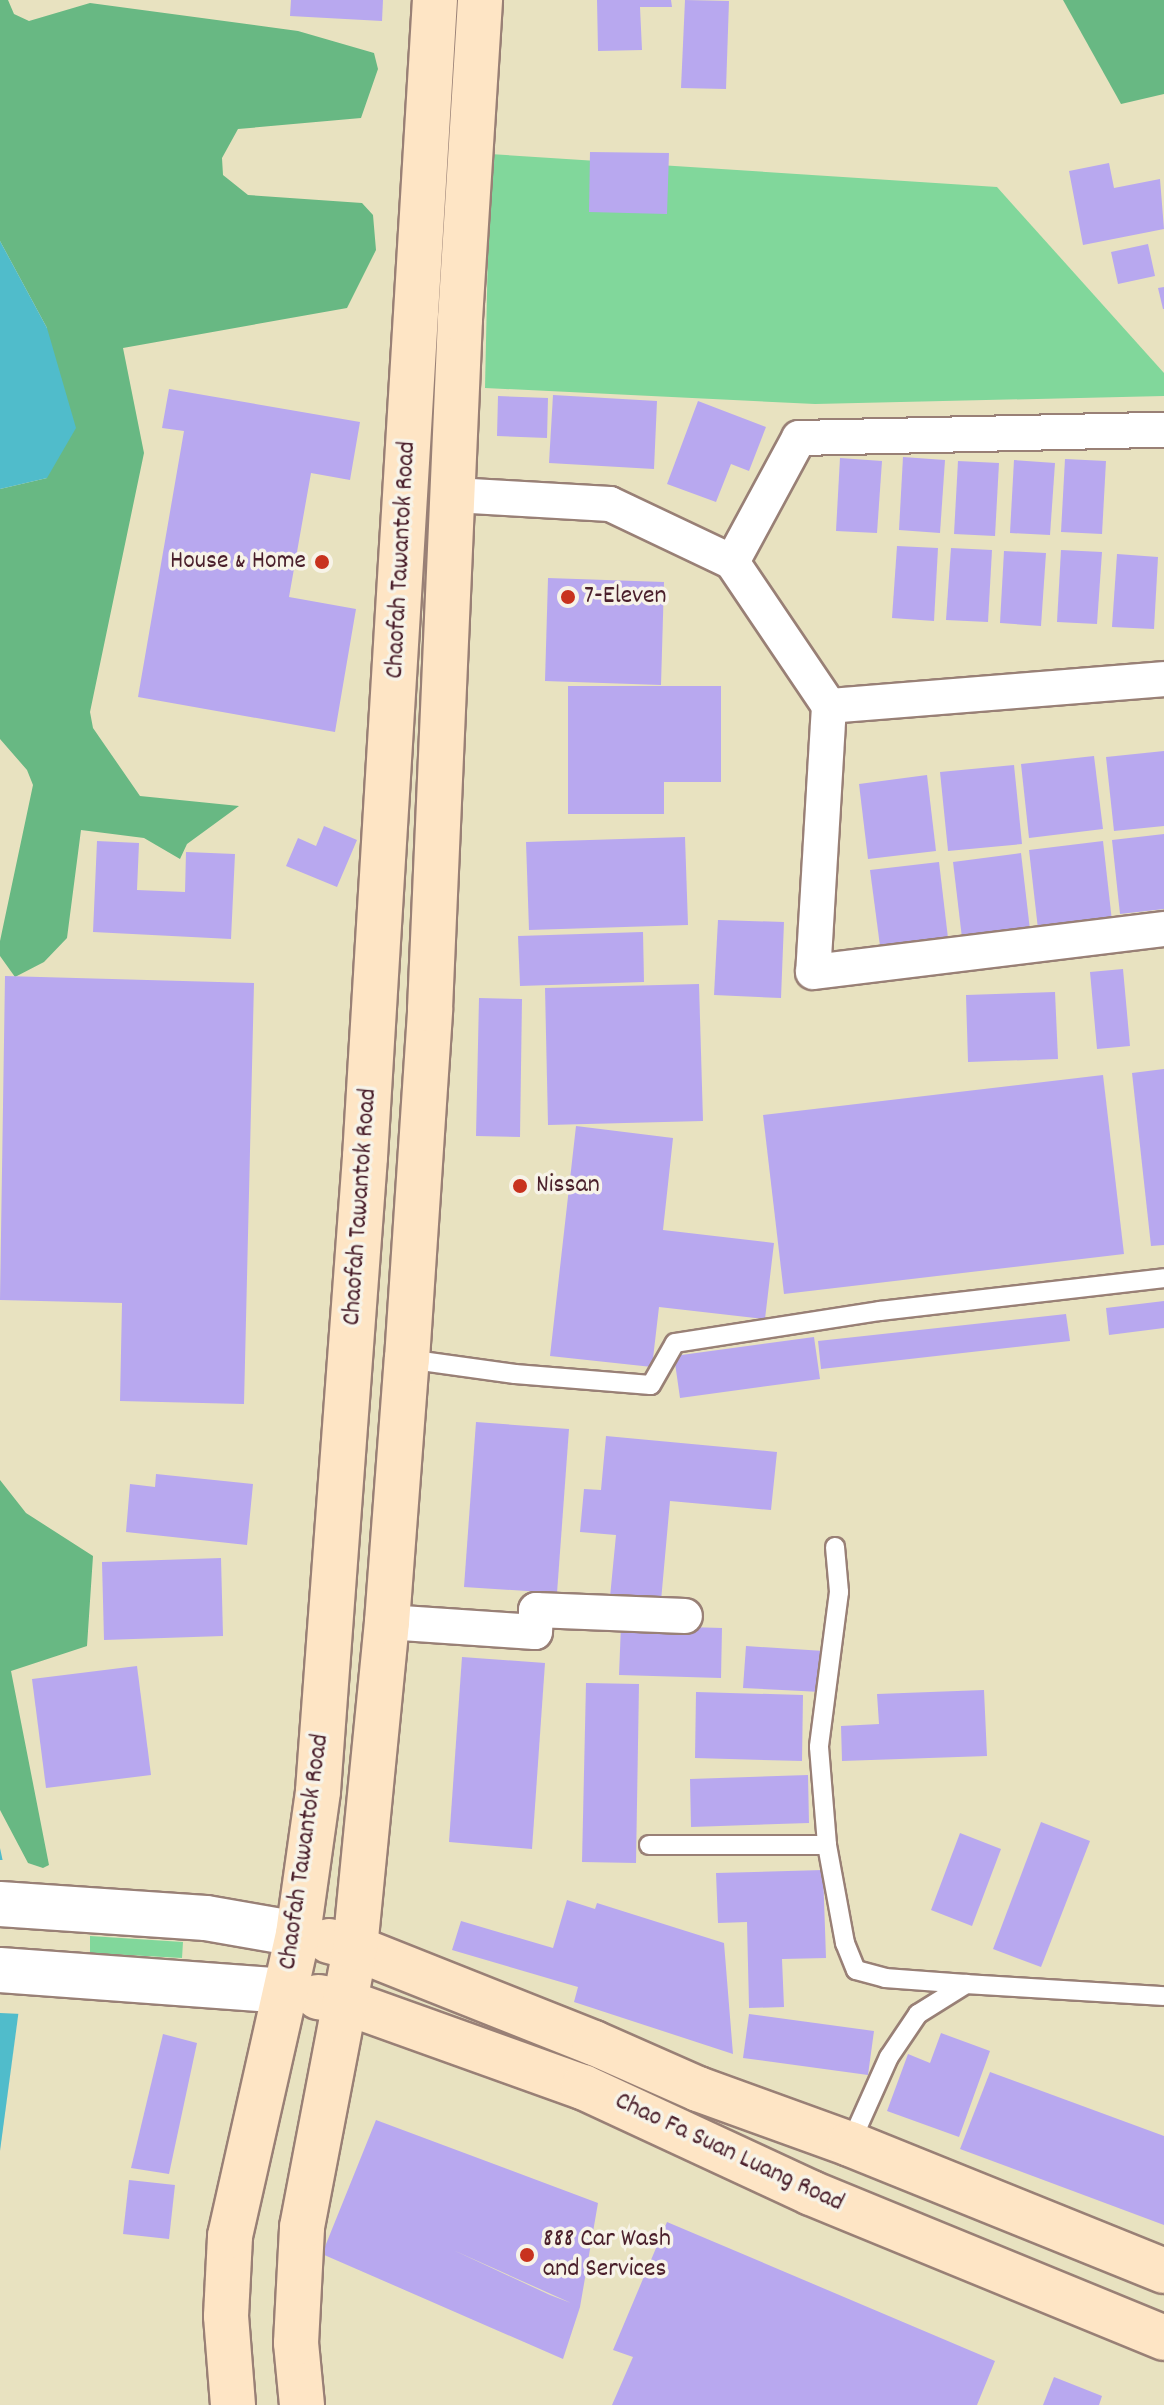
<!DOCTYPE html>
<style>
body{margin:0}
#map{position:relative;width:1164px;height:2405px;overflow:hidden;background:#e8e2c0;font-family:Dekko,sans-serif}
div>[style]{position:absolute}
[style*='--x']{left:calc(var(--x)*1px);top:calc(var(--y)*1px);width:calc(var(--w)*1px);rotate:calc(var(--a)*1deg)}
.green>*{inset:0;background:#81d79b}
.forest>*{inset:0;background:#68b883}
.water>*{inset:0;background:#50bccb}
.pier>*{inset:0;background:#e8e2c0}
.building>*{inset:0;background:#b8a8ef}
.roads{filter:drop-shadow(2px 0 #998076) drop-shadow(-2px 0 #998076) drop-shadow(0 2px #998076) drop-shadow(0 -2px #998076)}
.service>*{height:18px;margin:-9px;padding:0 9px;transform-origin:9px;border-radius:9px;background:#fff}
.minor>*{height:34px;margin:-17px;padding:0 17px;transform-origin:17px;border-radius:17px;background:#fff}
.tertiary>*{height:44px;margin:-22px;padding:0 22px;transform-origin:22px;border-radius:22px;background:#fff}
.secondary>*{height:44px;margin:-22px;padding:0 22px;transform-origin:22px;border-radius:22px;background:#fee5c5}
.dots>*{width:22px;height:22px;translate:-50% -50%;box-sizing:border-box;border:4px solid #f7f3e8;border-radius:50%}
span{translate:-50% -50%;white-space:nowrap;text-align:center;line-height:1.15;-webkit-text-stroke:7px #f7f3e8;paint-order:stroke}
.street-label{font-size:26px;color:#4a1f2b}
.poi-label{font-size:26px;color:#4a1f2b}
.right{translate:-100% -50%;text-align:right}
.left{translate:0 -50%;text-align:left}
</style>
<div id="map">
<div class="green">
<i style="clip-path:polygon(490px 154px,997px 187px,1164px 373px,1164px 396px,815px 404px,485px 388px)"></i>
<i style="clip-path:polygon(90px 1936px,183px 1942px,182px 1958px,90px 1953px)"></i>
</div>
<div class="forest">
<i style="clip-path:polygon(0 0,8px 0,14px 14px,29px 21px,90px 3px,298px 31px,374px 53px,378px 69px,361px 118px,238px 129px,222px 158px,223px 175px,248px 195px,362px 203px,373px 215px,376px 250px,347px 308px,123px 348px,144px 453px,90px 712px,93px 728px,140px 796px,239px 806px,187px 844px,180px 859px,144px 838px,81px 830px,67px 938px,44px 962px,15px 977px,0 956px,0 941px,33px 785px,27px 770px,0 739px,0 489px,47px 478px,47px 328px,0 241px)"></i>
<i style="clip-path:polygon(1063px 0,1164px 0,1164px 94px,1121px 104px)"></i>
<i style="clip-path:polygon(0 1480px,26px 1513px,93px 1556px,87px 1646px,11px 1671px,49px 1865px,43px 1868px,28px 1863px,0 1810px)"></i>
</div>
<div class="water">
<i style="clip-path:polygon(0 241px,47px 328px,76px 428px,47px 478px,0 489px)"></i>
<i style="clip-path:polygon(0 1848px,25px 1964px,0 2151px)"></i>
</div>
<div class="pier">
<i style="clip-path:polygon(0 1860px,7px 1860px,29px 1964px,22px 2014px,0 2013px)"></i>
</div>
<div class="building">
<i style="clip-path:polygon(291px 0,383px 0,382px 21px,290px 16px)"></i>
<i style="clip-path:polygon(597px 0,671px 0,672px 7px,640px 7px,642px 50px,598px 51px)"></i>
<i style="clip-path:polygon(685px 0,729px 1px,726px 89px,681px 88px)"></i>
<i style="clip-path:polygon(590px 152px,669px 153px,667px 214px,589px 212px)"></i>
<i style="clip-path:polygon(1109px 163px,1114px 188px,1160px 179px,1164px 229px,1083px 245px,1069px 171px)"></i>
<i style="clip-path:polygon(1148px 244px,1155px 276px,1118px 284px,1111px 252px)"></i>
<i style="clip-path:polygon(1164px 287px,1164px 309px,1163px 309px,1158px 288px)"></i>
<i style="clip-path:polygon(169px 389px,360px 422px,350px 480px,311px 473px,289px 597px,356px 609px,335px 732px,138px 697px,184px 431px,162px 428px)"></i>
<i style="clip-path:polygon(553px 395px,657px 401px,654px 469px,549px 463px)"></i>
<i style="clip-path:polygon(498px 396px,548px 398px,547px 438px,497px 436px)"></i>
<i style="clip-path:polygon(698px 401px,766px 427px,749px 471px,731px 464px,716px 502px,667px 484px)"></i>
<i style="clip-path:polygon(903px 457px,945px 460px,940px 533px,899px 530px)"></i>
<i style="clip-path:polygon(840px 458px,882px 461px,877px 533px,836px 531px)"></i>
<i style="clip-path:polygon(1065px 459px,1106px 461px,1102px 534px,1061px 532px)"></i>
<i style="clip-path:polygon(1014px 460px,1055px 463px,1050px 535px,1010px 533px)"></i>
<i style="clip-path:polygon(958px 461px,999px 463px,995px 536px,954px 534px)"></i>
<i style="clip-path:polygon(897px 546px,938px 548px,934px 621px,892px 618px)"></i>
<i style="clip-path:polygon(951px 548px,992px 550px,988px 622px,946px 620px)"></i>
<i style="clip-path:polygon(1061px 550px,1102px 552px,1097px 624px,1057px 622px)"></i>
<i style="clip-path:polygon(1004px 551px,1046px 553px,1041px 626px,1000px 623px)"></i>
<i style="clip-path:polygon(1117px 554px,1158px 557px,1154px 629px,1112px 627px)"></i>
<i style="clip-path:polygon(548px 578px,664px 582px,661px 685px,545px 681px)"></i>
<i style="clip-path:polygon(568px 686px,721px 686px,721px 782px,664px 782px,664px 814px,568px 814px)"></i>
<i style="clip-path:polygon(1164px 751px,1164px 826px,1114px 831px,1106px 757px)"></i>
<i style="clip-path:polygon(1094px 756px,1103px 829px,1029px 838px,1021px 764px)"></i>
<i style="clip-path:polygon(1014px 765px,1022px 844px,948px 851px,940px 772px)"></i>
<i style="clip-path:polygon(927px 775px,936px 851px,868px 859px,859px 784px)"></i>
<i style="clip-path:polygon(324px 826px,357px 840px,337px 887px,286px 866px,298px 838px,316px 846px)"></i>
<i style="clip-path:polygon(1164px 834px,1164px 909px,1120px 914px,1112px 840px)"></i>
<i style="clip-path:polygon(685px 837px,688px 925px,529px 930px,526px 842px)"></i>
<i style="clip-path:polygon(97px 841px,139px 843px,137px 890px,185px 892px,186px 852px,235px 854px,231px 939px,93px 932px)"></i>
<i style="clip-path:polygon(1103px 841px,1112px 921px,1038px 929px,1029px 850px)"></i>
<i style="clip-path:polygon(1021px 853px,1030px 930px,962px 938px,953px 862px)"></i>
<i style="clip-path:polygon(939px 862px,948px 938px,880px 946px,870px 870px)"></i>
<i style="clip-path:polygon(718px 920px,784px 922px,781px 998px,714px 995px)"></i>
<i style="clip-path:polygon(643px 932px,644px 982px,520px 986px,518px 936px)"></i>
<i style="clip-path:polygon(1123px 969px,1130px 1046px,1097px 1049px,1090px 972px)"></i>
<i style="clip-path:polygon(5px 976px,254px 983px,244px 1404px,120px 1401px,122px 1303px,0 1300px)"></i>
<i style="clip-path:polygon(699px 984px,703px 1121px,548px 1125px,545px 988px)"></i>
<i style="clip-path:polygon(1055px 992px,1058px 1059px,968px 1062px,966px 995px)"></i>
<i style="clip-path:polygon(479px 998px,522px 999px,520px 1137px,476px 1136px)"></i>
<i style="clip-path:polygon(1164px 1069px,1164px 1245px,1151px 1246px,1132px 1073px)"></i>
<i style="clip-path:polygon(1103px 1075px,1124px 1254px,784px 1294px,763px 1115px)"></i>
<i style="clip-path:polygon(576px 1126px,673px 1138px,663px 1230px,774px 1243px,765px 1319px,659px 1307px,652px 1367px,550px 1356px)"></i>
<i style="clip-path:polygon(1164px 1301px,1164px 1328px,1109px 1335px,1106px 1308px)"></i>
<i style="clip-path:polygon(1066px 1314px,1070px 1341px,821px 1369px,818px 1341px)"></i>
<i style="clip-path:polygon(814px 1337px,820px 1379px,680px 1398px,674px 1356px)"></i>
<i style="clip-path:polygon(476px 1422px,569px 1429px,557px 1593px,464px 1587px)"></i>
<i style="clip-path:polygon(606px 1436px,777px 1452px,771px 1510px,670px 1501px,661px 1601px,610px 1597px,616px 1535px,580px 1532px,584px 1489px,601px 1490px)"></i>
<i style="clip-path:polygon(156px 1474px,253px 1484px,247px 1545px,126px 1532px,130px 1484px,155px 1487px)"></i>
<i style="clip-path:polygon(221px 1558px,223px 1636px,104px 1640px,102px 1562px)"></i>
<i style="clip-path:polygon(621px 1625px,722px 1628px,721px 1678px,619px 1675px)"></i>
<i style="clip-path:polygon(746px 1646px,824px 1651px,821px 1692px,743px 1688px)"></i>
<i style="clip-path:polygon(462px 1657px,545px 1663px,532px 1849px,449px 1842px)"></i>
<i style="clip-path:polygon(137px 1666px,151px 1775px,46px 1788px,32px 1679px)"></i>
<i style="clip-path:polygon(586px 1683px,639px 1684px,636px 1863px,582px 1862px)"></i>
<i style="clip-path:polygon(984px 1690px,987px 1756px,842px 1761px,841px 1726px,879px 1724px,877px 1694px)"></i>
<i style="clip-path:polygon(696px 1692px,803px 1695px,802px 1761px,695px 1758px)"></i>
<i style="clip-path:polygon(808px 1775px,809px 1823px,691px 1827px,690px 1779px)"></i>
<i style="clip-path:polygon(1041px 1822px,1090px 1841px,1041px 1967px,993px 1949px)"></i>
<i style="clip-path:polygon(960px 1833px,1001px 1849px,972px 1926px,931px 1910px)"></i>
<i style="clip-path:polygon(823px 1870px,826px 1958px,782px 1959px,784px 2007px,749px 2008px,747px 1922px,718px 1923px,716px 1873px)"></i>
<i style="clip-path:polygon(567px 1900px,595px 1909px,597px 1903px,724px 1943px,733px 2054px,574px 2002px,578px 1987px,452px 1950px,461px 1921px,553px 1948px)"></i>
<i style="clip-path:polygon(749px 2014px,874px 2031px,868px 2075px,743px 2058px)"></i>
<i style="clip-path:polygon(941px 2033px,990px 2051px,959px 2137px,887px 2111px,908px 2054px,930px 2063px)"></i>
<i style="clip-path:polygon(163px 2034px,197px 2043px,169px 2174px,131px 2168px)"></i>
<i style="clip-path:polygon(990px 2072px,1164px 2136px,1164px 2225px,960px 2149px)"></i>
<i style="clip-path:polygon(evenodd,376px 2120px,598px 2203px,580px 2307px,563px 2359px,322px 2254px,376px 2120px,453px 2250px,571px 2303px,550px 2295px,453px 2250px)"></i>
<i style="clip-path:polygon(129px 2180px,175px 2185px,169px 2239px,123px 2234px)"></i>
<i style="clip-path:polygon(667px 2222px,995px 2361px,977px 2405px,612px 2405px,633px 2357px,613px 2350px)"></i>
<i style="clip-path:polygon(1054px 2377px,1102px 2396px,1099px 2405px,1043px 2405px)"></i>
</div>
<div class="roads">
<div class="service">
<i style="--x:407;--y:1359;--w:109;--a:7.9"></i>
<i style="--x:515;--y:1374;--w:136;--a:4.6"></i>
<i style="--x:651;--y:1385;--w:48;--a:-60.3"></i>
<i style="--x:675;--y:1343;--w:207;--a:-8.9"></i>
<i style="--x:880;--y:1311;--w:286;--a:-6.6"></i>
<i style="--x:835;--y:1547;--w:45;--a:84.9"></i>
<i style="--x:839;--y:1592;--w:156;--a:97.4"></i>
<i style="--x:819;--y:1747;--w:98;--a:85.3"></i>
<i style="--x:827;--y:1845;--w:100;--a:79.6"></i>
<i style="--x:845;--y:1943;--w:29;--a:68"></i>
<i style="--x:856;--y:1970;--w:30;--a:15"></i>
<i style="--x:885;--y:1978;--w:81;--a:4.2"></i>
<i style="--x:649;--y:1845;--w:178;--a:0"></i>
<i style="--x:850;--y:2144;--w:95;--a:-65.9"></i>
<i style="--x:889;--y:2057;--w:52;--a:-56"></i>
<i style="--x:918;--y:2014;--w:57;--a:-32"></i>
<i style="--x:966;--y:1984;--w:198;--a:3.5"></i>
</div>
<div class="minor">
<i style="--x:454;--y:495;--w:156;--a:3.3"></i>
<i style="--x:610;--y:504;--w:135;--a:25.4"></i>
<i style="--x:732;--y:562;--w:174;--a:56"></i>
<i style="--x:829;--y:706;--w:266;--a:93.4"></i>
<i style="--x:813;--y:972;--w:354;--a:-7"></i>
<i style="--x:732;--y:562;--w:141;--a:-61.6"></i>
<i style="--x:799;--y:438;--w:365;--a:-1.3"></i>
<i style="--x:829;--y:706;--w:336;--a:-4.6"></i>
<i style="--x:387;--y:1622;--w:148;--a:3.9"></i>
<i style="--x:535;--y:1632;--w:22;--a:-87"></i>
<i style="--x:536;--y:1610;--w:149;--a:2.3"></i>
</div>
<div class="tertiary">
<i style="--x:0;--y:1904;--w:206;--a:3.9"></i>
<i style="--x:206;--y:1918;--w:93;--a:9.9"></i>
<i style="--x:0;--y:1970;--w:287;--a:4.2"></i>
</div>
<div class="secondary">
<i style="--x:329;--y:1941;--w:27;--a:15"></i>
<i style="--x:355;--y:1948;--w:257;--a:21.7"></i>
<i style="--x:594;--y:2043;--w:114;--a:23.9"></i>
<i style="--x:698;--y:2089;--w:162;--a:19.9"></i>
<i style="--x:850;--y:2144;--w:339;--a:22"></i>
<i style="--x:318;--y:1997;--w:27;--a:10"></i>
<i style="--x:345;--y:2002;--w:253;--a:19.7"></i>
<i style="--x:583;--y:2087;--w:251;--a:24.9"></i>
<i style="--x:811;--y:2193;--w:382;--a:22.3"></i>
<i style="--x:233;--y:2405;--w:89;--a:-94.5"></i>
<i style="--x:226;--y:2316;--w:80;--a:-87.1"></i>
<i style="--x:230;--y:2236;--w:310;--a:-77.3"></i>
<i style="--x:298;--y:1934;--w:144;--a:-82"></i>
<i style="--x:318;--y:1791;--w:636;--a:-85.76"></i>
<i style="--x:365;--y:1157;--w:1159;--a:-86.54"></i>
<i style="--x:302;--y:2405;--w:62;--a:-95.5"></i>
<i style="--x:296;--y:2343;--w:116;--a:-87"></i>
<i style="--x:302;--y:2227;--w:284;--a:-79.2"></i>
<i style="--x:355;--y:1948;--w:328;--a:-84.4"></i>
<i style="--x:387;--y:1622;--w:264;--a:-85.7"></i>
<i style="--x:407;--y:1359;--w:351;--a:-86.2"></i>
<i style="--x:430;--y:1009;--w:691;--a:-87.51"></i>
<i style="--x:460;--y:319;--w:320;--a:-86.4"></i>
</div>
</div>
<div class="dots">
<i style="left:322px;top:562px;background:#c8321e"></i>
<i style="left:568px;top:597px;background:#c8321e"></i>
<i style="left:520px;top:1186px;background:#c8321e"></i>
<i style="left:527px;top:2255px;background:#c8321e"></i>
</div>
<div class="street-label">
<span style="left:402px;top:560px;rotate:-87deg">Chaofah Tawantok Road</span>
<span style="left:361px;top:1207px;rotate:-86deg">Chaofah Tawantok Road</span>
<span style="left:305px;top:1852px;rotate:-82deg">Chaofah Tawantok Road</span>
<span style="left:729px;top:2153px;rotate:25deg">Chao Fa Suan Luang Road</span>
</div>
<div class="poi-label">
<span class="right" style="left:306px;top:562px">House &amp; Home</span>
<span class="left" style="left:584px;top:597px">7-Eleven</span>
<span class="left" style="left:536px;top:1186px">Nissan</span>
<span class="left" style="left:543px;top:2255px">888 Car Wash<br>and Services</span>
</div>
</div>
